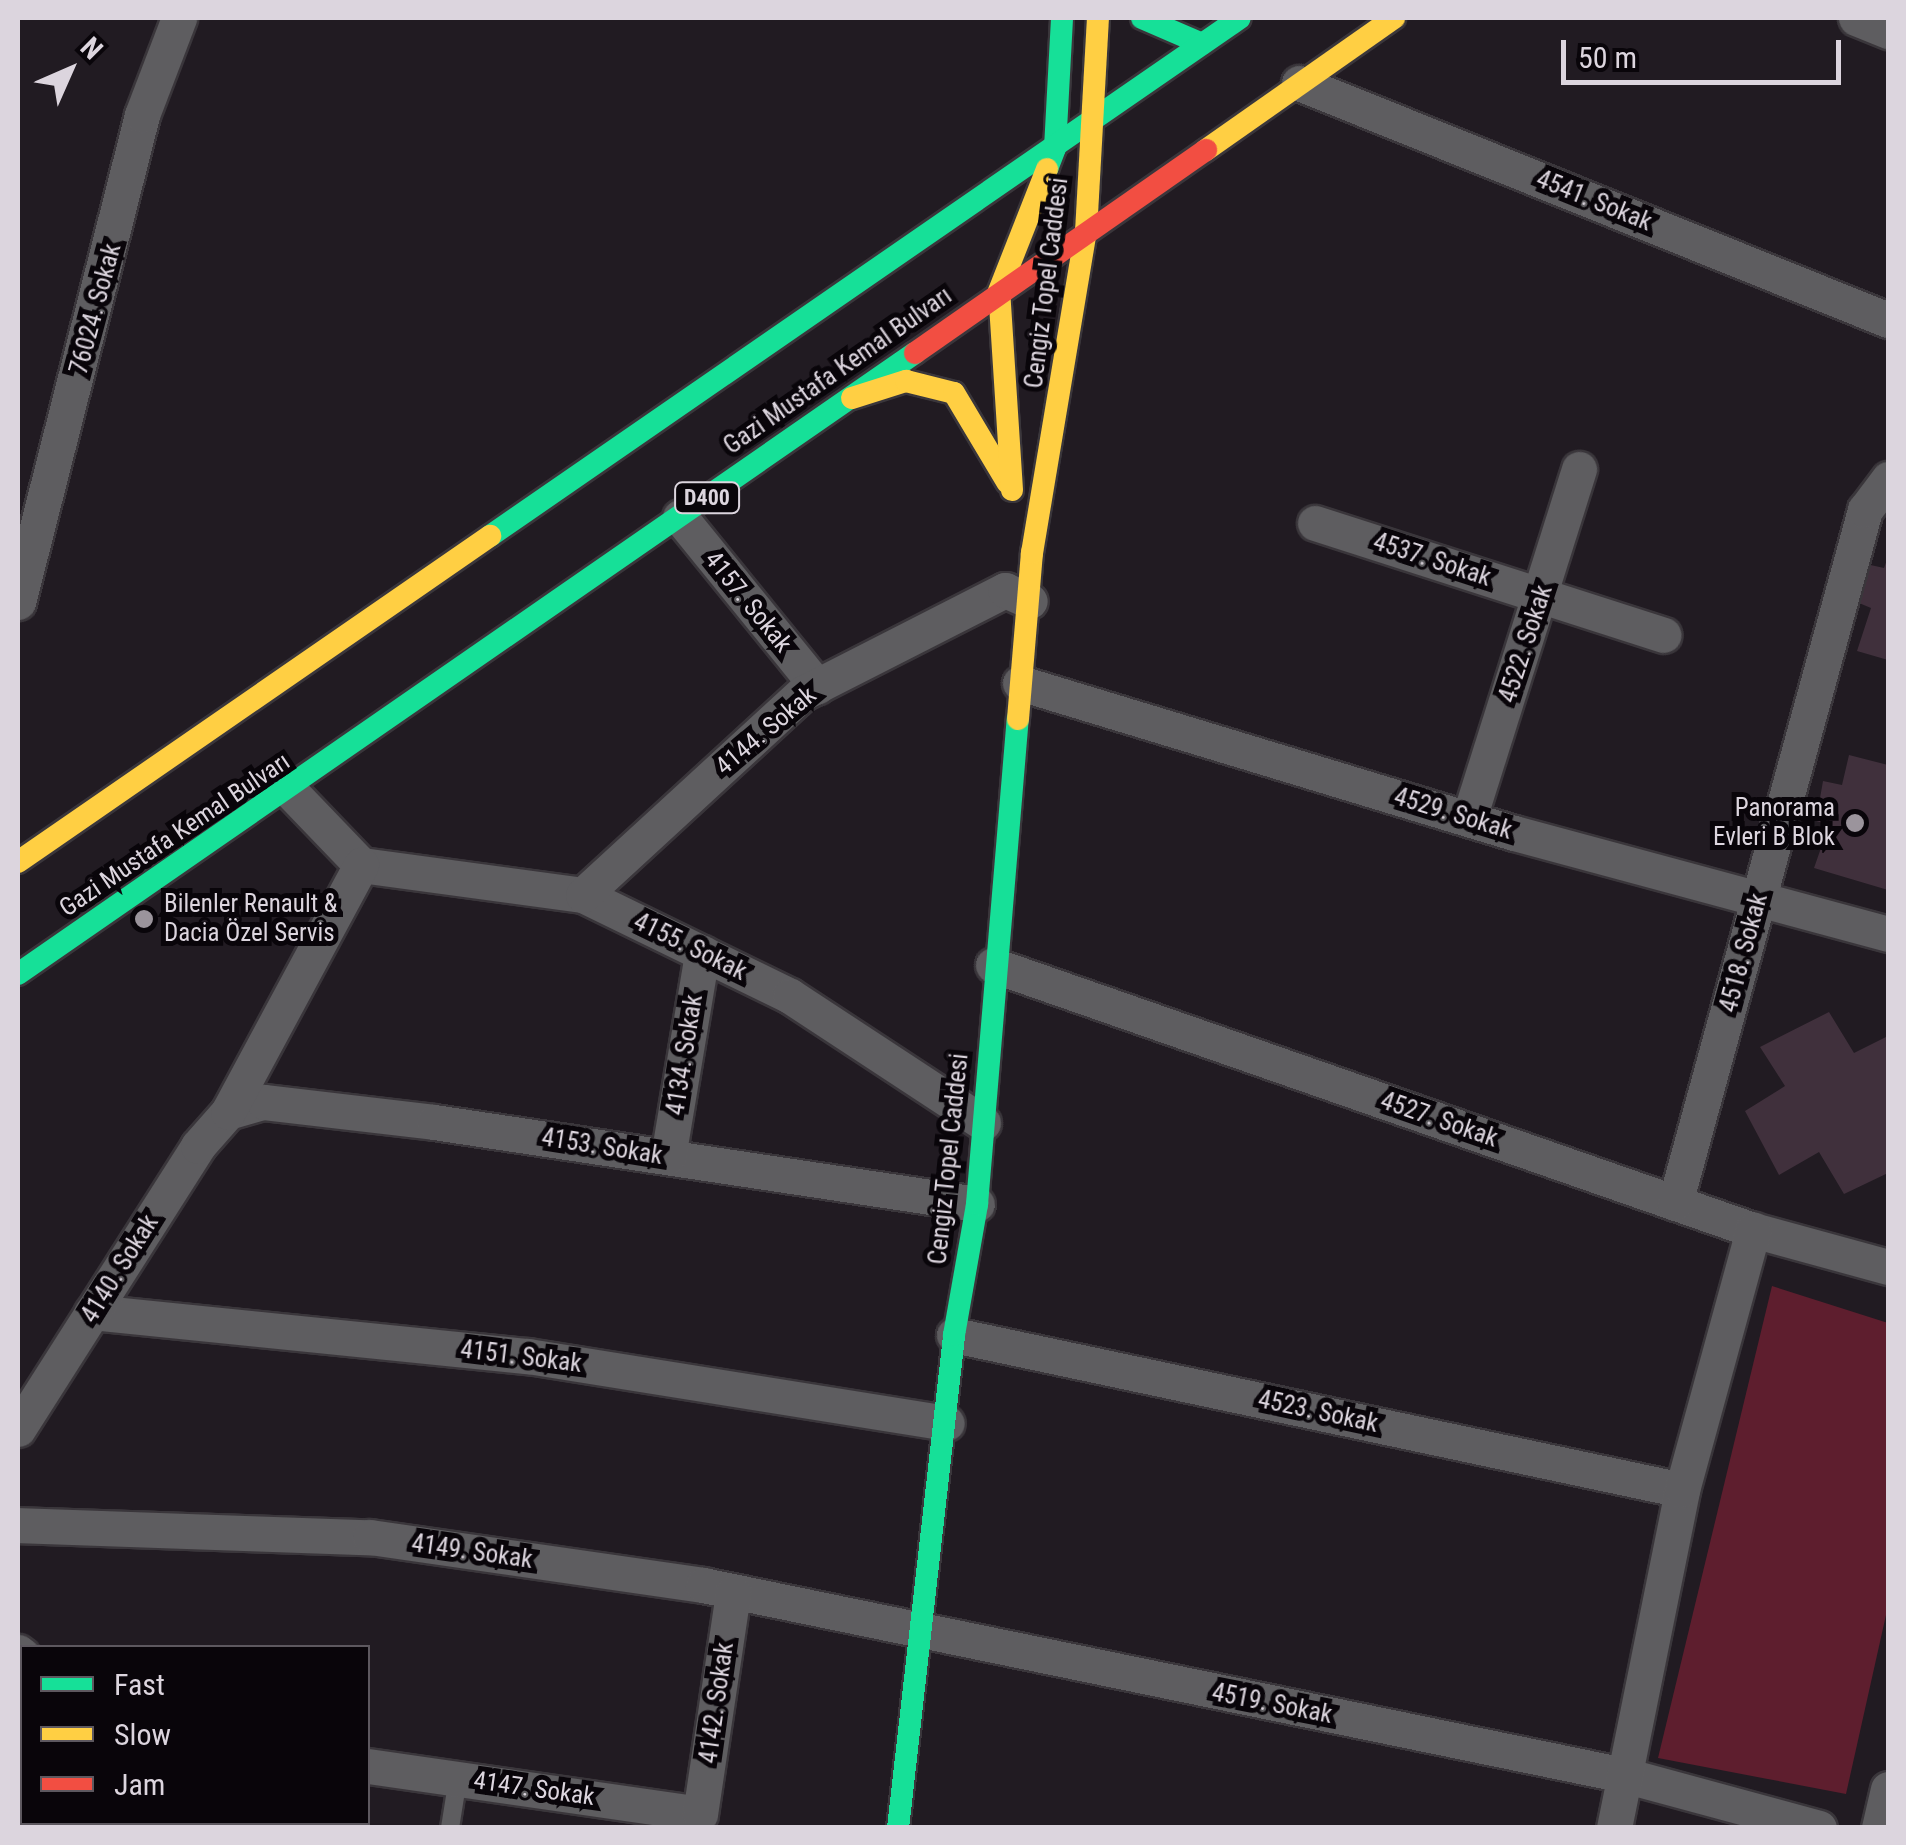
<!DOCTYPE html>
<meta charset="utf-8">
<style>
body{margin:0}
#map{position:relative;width:1906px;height:1845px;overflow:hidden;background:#211b22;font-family:"Roboto Condensed",sans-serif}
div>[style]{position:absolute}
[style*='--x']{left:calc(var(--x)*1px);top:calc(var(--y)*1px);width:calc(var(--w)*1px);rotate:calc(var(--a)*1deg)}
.green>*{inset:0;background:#5e1e2e}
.building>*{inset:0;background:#40303c}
.roads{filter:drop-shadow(2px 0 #3a363b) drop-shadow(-2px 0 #3a363b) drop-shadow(0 2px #3a363b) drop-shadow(0 -2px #3a363b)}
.lane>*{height:18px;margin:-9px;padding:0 9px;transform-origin:9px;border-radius:9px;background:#5e5d60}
.street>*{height:35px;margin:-17.5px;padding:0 17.5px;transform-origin:17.5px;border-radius:17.5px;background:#5e5d60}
.fast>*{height:22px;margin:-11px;padding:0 11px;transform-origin:11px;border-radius:11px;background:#16e098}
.slow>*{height:22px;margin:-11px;padding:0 11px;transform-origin:11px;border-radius:11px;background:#ffcf43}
.jam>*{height:22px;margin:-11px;padding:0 11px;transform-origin:11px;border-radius:11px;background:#f24e42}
.dots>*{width:28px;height:28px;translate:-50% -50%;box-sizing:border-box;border:5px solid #09050a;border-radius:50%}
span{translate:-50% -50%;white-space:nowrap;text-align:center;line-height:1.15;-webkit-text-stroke:10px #09050a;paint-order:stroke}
.shield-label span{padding:2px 8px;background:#09050a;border:2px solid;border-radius:8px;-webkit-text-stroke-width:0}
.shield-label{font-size:22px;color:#dcd5de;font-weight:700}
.street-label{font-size:25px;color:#dcd5de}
.poi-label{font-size:25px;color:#dcd5de}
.right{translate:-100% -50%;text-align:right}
.left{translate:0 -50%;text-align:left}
.frame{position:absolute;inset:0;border:20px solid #dcd5de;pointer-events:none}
.legend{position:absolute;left:20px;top:1645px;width:350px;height:180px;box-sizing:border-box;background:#09050a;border:2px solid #5d585f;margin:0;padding:12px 18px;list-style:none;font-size:30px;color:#dcd5de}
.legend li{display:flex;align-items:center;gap:20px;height:50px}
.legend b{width:50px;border:2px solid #5d585f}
.north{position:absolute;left:20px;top:20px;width:100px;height:100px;-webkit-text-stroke:8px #09050a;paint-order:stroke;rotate:45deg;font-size:28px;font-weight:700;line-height:40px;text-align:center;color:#dcd5de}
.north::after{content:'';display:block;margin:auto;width:35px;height:45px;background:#dcd5de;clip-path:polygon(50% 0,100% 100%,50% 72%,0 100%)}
.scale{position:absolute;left:1561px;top:40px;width:280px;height:45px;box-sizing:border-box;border:5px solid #dcd5de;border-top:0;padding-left:12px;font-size:30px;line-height:35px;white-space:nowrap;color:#dcd5de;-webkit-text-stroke:8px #09050a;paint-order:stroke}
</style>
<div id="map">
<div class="green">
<i style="clip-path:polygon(1772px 1286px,1888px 1323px,1888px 1606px,1846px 1794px,1658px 1758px)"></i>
</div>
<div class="building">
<i style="clip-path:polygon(1888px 557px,1888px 660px,1857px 651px,1871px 608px,1859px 603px,1866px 564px,1884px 568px)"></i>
<i style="clip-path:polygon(1849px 755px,1888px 765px,1888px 890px,1814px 868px,1829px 825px,1816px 821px,1823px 781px,1842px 785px)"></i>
<i style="clip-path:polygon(1829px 1012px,1854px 1053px,1888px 1036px,1888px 1173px,1844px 1194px,1819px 1152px,1779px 1175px,1745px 1111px,1785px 1086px,1760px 1047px)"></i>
</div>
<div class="roads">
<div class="lane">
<i style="--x:450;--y:1828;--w:51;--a:-80.9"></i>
</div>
<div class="street">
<i style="--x:1856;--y:18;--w:35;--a:22"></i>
<i style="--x:1299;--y:83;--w:635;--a:21.92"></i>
<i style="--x:680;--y:517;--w:218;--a:51"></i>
<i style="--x:1315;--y:523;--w:366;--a:17.8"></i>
<i style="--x:18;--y:602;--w:503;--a:-75.71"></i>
<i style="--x:142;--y:115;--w:104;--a:-69.1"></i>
<i style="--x:1020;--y:683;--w:516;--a:16.89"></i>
<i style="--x:1514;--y:833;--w:387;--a:15.1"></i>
<i style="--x:290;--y:791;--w:103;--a:46.2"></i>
<i style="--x:361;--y:865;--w:224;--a:7.7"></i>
<i style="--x:583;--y:895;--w:230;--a:26"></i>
<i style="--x:790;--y:996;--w:231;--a:33.3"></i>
<i style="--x:1469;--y:818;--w:366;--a:-72.5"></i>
<i style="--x:583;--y:895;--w:299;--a:-42.6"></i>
<i style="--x:803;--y:693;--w:227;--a:-27"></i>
<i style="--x:1005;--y:590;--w:27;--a:24"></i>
<i style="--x:993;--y:965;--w:805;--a:19.22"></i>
<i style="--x:1753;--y:1230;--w:140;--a:15.3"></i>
<i style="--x:228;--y:1112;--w:37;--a:-16"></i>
<i style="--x:264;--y:1102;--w:171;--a:6.7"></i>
<i style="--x:434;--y:1122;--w:549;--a:8.59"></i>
<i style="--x:668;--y:1157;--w:207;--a:-80.5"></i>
<i style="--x:1675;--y:1203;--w:719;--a:-74.67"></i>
<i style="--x:1865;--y:510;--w:39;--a:-53"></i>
<i style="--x:92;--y:1312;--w:438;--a:5.8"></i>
<i style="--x:528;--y:1356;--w:424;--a:9.1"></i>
<i style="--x:954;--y:1335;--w:744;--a:12.02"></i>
<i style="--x:18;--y:1429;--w:335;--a:-57.5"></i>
<i style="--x:198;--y:1146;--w:45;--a:-48.6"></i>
<i style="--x:228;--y:1112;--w:281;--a:-61.7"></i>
<i style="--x:18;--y:1525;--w:352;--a:2"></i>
<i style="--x:370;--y:1537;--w:336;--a:8.2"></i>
<i style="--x:703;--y:1585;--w:940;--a:11.66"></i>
<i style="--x:1624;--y:1775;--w:202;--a:15.2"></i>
<i style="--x:18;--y:1652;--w:5;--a:37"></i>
<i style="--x:368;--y:1766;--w:335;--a:8.2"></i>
<i style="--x:700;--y:1814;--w:224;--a:-81.5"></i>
<i style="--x:189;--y:1828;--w:6;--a:-81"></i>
<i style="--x:1614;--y:1828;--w:345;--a:-78.6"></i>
<i style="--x:1682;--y:1490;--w:270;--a:-74.7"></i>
<i style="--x:1879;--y:1828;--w:40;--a:-77"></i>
</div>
<div class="fast">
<i style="--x:1142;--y:18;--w:65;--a:23.4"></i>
<i style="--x:1047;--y:169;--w:22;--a:-69"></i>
<i style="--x:1055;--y:148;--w:130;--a:-86.9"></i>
<i style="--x:490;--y:536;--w:911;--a:-34.63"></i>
<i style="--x:18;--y:974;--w:1091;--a:-34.7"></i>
<i style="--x:898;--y:1828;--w:496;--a:-83.5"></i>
<i style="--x:954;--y:1335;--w:133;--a:-80"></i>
<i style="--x:977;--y:1204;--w:487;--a:-85.2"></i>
</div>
<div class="slow">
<i style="--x:1206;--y:150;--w:230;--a:-35.1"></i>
<i style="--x:852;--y:398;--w:57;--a:-17.5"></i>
<i style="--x:906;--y:381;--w:49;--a:14"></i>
<i style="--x:954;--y:393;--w:104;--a:59.2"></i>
<i style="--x:1012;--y:490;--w:199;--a:-93.7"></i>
<i style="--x:999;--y:291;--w:131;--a:-68.5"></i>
<i style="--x:1018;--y:719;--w:167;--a:-85.2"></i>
<i style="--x:1032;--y:553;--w:326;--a:-80.5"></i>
<i style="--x:1086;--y:232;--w:214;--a:-86.8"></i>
<i style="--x:18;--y:862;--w:574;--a:-34.63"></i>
</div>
<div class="jam">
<i style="--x:915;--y:353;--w:355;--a:-34.9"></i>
</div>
</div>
<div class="dots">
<i style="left:1855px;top:823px;background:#9b949c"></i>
<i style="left:144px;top:919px;background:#9b949c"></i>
</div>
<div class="shield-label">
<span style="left:707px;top:498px">D400</span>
</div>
<div class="street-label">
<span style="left:1594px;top:201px;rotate:22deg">4541. Sokak</span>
<span style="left:1047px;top:283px;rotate:-83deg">Cengiz Topel Caddesi</span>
<span style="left:96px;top:309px;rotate:-75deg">76024. Sokak</span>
<span style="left:838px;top:371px;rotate:-35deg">Gazi Mustafa Kemal Bulvarı</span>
<span style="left:1432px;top:560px;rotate:18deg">4537. Sokak</span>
<span style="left:748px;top:602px;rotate:51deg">4157. Sokak</span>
<span style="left:1526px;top:644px;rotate:-72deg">4522. Sokak</span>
<span style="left:766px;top:731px;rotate:-40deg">4144. Sokak</span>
<span style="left:1453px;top:814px;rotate:17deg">4529. Sokak</span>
<span style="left:175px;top:835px;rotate:-34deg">Gazi Mustafa Kemal Bulvarı</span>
<span style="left:690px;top:947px;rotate:26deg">4155. Sokak</span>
<span style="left:1744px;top:953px;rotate:-75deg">4518. Sokak</span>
<span style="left:685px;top:1055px;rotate:-81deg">4134. Sokak</span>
<span style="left:1439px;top:1120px;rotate:19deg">4527. Sokak</span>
<span style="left:602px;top:1147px;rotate:9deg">4153. Sokak</span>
<span style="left:949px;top:1159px;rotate:-84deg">Cengiz Topel Caddesi</span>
<span style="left:120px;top:1269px;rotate:-58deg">4140. Sokak</span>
<span style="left:521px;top:1357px;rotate:7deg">4151. Sokak</span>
<span style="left:1318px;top:1412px;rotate:12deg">4523. Sokak</span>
<span style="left:472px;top:1552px;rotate:8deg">4149. Sokak</span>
<span style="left:717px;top:1703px;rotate:-82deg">4142. Sokak</span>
<span style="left:1272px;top:1704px;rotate:11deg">4519. Sokak</span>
<span style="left:534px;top:1789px;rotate:8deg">4147. Sokak</span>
</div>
<div class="poi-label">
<span class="right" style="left:1835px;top:823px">Panorama<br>Evleri B Blok</span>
<span class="left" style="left:164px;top:919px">Bilenler Renault &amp;<br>Dacia Özel Servis</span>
</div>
<div class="frame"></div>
<ul class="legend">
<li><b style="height:12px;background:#16e098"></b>Fast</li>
<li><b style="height:12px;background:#ffcf43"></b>Slow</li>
<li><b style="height:12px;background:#f24e42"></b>Jam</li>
</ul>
<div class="north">N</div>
<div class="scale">50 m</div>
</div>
